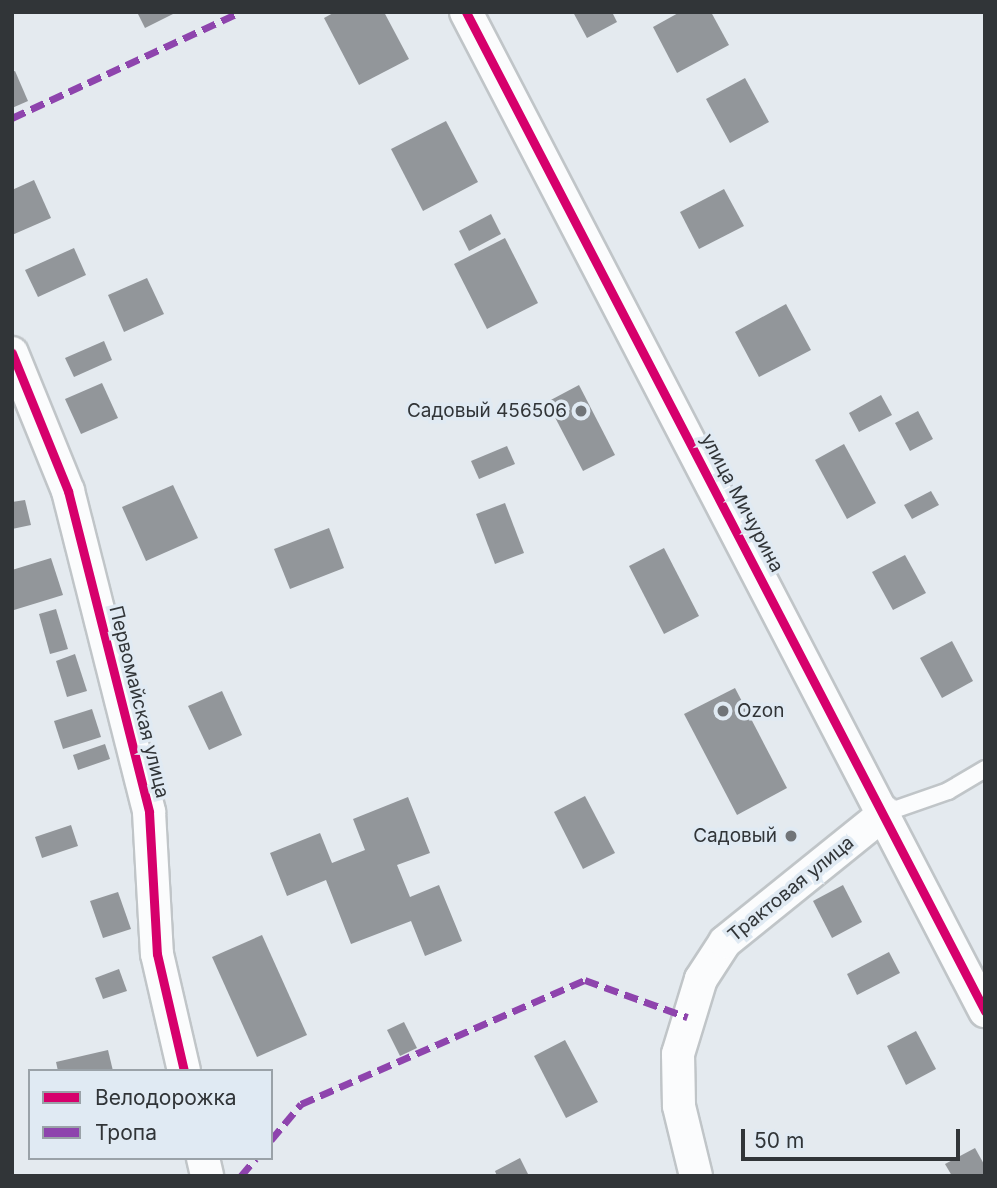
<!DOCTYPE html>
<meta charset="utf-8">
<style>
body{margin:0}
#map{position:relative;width:997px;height:1188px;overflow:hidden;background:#e4eaef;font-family:Inter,sans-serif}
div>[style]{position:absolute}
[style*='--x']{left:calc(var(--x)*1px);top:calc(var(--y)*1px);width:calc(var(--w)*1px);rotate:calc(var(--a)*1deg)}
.building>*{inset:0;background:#92969a}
.roads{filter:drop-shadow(2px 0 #c0c5c8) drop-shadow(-2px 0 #c0c5c8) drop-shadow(0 2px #c0c5c8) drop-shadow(0 -2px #c0c5c8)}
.lane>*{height:16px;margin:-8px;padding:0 8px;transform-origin:8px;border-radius:8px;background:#fbfcfd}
.street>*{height:32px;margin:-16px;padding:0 16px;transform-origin:16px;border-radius:16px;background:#fbfcfd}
.quiet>*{height:7px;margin-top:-3.5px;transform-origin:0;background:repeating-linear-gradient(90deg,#8e44ad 0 14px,transparent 0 21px)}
.cycleway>*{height:9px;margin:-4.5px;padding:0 4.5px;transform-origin:4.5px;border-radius:4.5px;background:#d6006c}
.dots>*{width:19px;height:19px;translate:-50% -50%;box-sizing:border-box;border:4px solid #e0eaf3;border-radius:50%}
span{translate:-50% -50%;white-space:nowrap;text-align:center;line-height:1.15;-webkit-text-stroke:7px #e0eaf3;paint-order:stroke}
.poi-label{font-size:19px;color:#313538}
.right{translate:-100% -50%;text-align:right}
.left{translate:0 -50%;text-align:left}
.street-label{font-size:19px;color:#313538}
.frame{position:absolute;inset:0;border:14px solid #313538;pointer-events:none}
.legend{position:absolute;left:28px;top:1069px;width:245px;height:91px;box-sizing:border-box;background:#e0eaf3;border:2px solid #9aa2a8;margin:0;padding:9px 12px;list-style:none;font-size:21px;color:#313538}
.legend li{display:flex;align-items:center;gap:14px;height:35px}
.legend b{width:35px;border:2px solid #9aa2a8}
.scale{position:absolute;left:741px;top:1129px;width:219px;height:32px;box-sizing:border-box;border:4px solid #313538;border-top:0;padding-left:9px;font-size:21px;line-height:24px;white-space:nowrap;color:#313538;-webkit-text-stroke:5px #e0eaf3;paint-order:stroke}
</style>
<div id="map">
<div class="building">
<i style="clip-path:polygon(137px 12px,177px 12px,145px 28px)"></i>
<i style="clip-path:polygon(335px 12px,384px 12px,409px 59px,359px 85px,324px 18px)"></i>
<i style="clip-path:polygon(573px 12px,612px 12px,617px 22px,587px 38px)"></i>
<i style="clip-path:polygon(680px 12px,711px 12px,729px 45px,677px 73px,653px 27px)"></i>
<i style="clip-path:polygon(15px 71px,28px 101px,12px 108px,12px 72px)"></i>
<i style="clip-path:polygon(745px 78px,769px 122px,730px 143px,706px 99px)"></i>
<i style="clip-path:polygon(446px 121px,478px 182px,423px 211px,391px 149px)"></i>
<i style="clip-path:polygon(34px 180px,51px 218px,12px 235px,12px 190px)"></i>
<i style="clip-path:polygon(724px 189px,744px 226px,699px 249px,680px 212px)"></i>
<i style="clip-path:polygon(491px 214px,501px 234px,469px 251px,459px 231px)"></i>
<i style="clip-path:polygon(505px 238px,538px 303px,487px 329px,454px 264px)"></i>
<i style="clip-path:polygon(74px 248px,86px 275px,38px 297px,25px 270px)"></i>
<i style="clip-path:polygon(147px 278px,164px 314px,124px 332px,108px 295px)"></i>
<i style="clip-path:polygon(786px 304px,811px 350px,759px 377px,735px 332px)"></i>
<i style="clip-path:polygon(104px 341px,112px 360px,74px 377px,65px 358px)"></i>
<i style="clip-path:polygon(102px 383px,118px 418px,81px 434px,65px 399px)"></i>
<i style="clip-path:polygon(579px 385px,615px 455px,583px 471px,547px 402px)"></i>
<i style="clip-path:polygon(881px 395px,892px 415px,859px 432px,849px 413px)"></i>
<i style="clip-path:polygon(918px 411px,933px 439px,910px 451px,895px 423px)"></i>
<i style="clip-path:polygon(844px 444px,876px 503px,847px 519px,815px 460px)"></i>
<i style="clip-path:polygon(507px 446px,515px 464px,479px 479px,471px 461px)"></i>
<i style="clip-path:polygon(173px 485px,198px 538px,146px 561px,122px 507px)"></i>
<i style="clip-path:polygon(931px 491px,939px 505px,912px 519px,904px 505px)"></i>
<i style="clip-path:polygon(25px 500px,31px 525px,12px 529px,12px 502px)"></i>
<i style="clip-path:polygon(505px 503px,524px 553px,495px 564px,476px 514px)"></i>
<i style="clip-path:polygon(329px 528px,344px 568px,290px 589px,274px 549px)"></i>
<i style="clip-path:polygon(664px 548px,699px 616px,664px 634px,629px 566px)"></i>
<i style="clip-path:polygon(905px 555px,926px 593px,893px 610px,872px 572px)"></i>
<i style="clip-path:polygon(51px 558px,63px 595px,14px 610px,12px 570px)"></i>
<i style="clip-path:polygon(56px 609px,68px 649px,50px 654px,39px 614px)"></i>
<i style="clip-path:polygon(952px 641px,973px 681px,942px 698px,920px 658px)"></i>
<i style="clip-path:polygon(75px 654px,87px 691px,67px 697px,56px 661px)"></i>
<i style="clip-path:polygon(735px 688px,787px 788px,737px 815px,684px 714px)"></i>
<i style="clip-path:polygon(222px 691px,242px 735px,209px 750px,188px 706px)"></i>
<i style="clip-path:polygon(92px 709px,101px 737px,63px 749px,54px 721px)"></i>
<i style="clip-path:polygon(105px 744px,110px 759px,78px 770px,73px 755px)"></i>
<i style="clip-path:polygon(585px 796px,615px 853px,583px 869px,554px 812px)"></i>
<i style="clip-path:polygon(408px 797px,430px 853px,397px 865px,410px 897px,439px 885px,462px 941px,425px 956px,411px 921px,351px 944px,326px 880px,287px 896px,270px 853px,320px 833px,332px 863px,365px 850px,353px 819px)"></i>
<i style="clip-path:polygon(71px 825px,78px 846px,42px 858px,35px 837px)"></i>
<i style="clip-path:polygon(843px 885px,862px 922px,832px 938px,813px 901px)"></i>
<i style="clip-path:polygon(118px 892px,131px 929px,103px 938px,90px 901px)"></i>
<i style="clip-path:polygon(262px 935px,307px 1035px,257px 1057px,212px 957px)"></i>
<i style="clip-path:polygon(889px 952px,900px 973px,857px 995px,847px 974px)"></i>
<i style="clip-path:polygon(119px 969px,127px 991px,103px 999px,95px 978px)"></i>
<i style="clip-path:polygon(404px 1022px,417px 1048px,400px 1056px,387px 1030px)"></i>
<i style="clip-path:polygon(916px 1031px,936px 1069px,906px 1085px,887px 1046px)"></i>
<i style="clip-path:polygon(565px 1040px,598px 1102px,566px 1118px,534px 1056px)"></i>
<i style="clip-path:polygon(108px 1050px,113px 1071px,58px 1071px,56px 1062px)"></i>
<i style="clip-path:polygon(975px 1148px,985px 1166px,985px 1176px,952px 1176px,945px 1164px)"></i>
<i style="clip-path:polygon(520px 1158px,529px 1176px,497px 1176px,495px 1171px)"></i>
</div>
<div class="roads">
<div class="lane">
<i style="--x:885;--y:813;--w:67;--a:-19.2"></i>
<i style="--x:948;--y:791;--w:43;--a:-30.7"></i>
</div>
<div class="street">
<i style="--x:466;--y:12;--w:1126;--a:62.55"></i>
<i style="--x:12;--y:353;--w:149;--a:67.9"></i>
<i style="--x:68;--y:491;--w:331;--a:75.8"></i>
<i style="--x:149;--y:812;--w:142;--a:86.8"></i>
<i style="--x:157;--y:954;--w:120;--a:77"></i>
<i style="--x:203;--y:1158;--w:18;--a:77"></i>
<i style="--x:696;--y:1176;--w:72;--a:-103.7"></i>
<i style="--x:679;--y:1106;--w:52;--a:-91.1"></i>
<i style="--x:678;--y:1054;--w:78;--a:-73"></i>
<i style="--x:701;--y:979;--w:44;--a:-57"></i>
<i style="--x:725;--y:942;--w:206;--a:-38.9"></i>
</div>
</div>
<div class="quiet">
<i style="--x:12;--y:118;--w:251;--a:-24.9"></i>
<i style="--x:271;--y:1140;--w:47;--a:-50.2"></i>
<i style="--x:301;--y:1104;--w:310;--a:-23.6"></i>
<i style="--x:585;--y:980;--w:109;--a:19.9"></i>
<i style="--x:241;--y:1176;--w:23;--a:-50"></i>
</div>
<div class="cycleway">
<i style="--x:466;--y:12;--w:1126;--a:62.55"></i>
<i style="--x:12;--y:353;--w:149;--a:67.9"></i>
<i style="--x:68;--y:491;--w:331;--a:75.8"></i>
<i style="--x:149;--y:812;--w:142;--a:86.8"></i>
<i style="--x:157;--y:954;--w:120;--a:77"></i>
</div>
<div class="dots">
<i style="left:581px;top:411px;background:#707478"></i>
<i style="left:723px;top:711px;background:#707478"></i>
<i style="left:791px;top:836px;background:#707478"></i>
</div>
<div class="poi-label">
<span class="right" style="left:567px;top:411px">Садовый 456506</span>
<span class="left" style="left:737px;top:711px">Ozon</span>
<span class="right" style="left:777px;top:836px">Садовый</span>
</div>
<div class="street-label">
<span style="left:742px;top:503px;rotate:62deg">улица Мичурина</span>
<span style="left:139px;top:702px;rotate:76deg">Первомайская улица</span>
<span style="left:791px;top:889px;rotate:-39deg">Трактовая улица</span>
</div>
<div class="frame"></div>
<ul class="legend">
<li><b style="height:9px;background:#d6006c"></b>Велодорожка</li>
<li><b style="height:9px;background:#8e44ad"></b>Тропа</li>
</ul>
<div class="scale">50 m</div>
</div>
